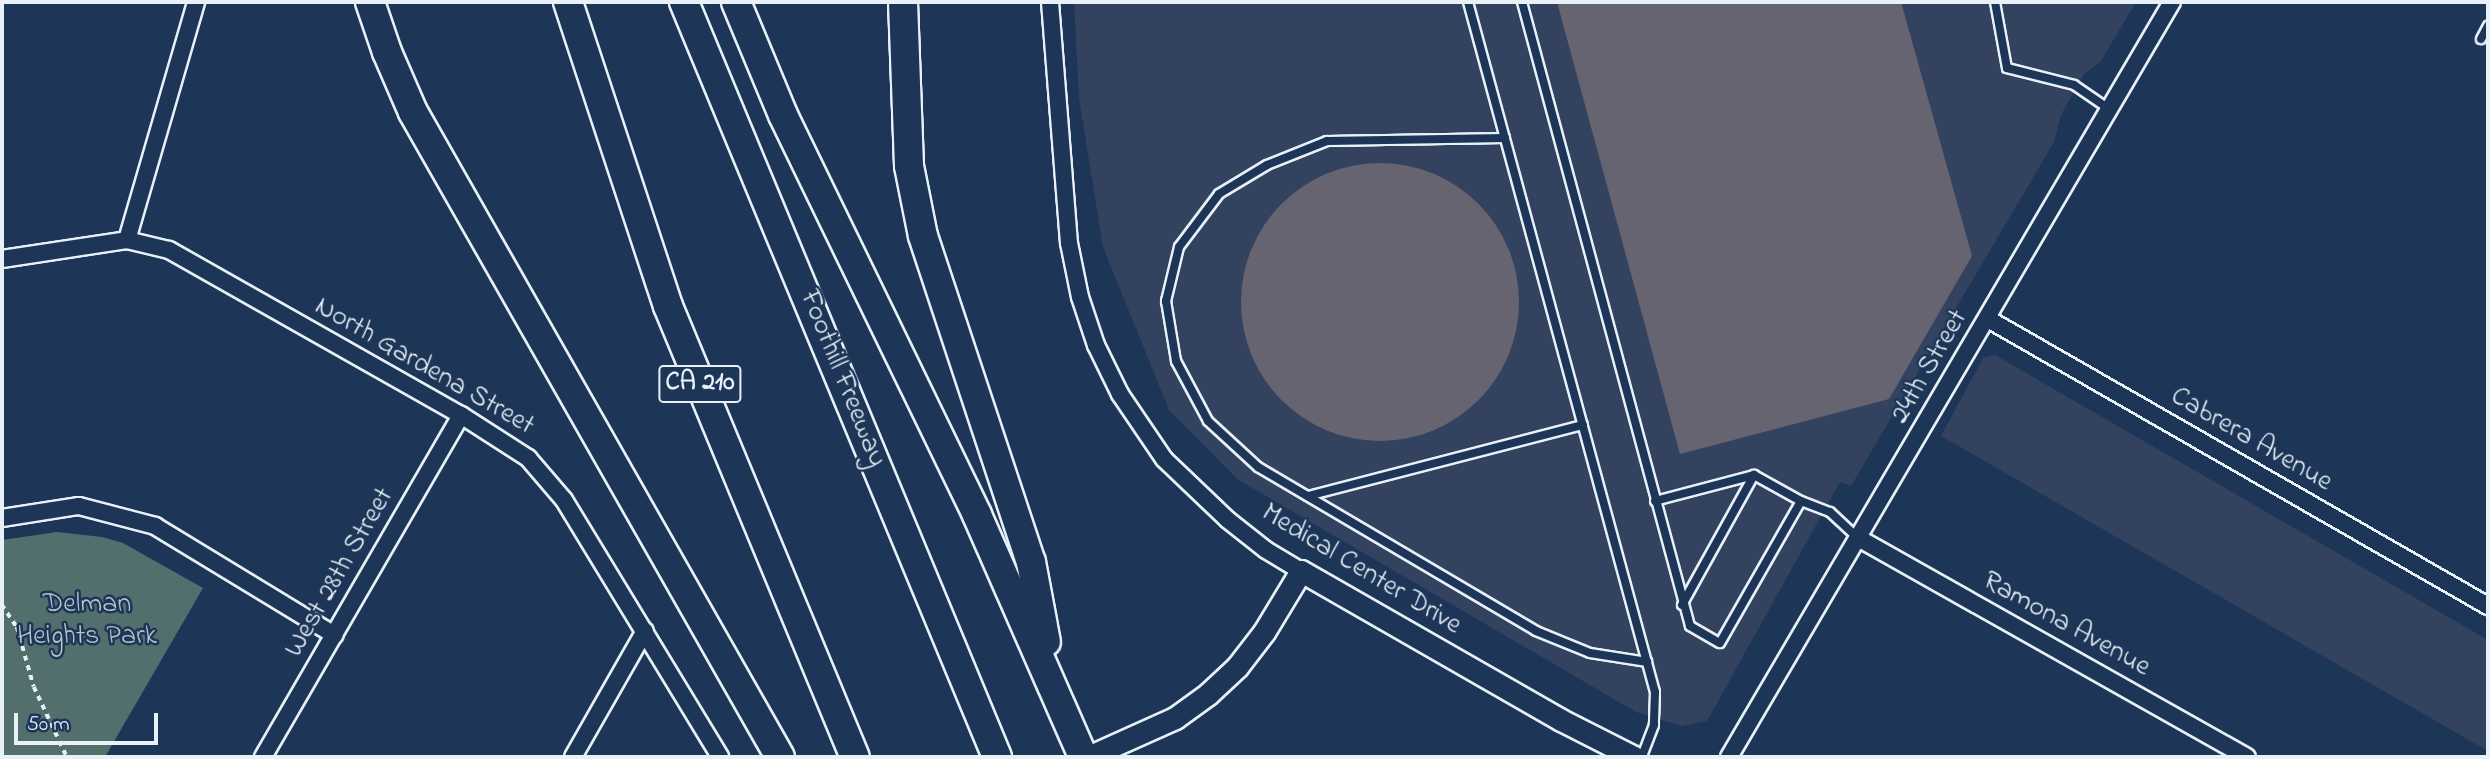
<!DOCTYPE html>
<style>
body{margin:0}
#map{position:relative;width:2490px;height:759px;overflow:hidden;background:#1d3557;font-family:"Indie Flower",sans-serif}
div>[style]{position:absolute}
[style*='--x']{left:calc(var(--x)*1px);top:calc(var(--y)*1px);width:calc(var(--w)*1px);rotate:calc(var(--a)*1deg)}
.built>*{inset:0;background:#33435f}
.green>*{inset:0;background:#536f6d}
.building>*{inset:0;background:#676472}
.round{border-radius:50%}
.path>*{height:3.5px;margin-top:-1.75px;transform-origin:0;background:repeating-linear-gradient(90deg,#e8f1f8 0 5px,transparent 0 10px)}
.roads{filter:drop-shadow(2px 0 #e8f1f8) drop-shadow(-2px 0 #e8f1f8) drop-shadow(0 2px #e8f1f8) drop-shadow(0 -2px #e8f1f8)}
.lane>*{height:8px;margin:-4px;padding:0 4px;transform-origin:4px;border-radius:4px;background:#1d3557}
.street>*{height:16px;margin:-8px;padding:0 8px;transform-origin:8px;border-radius:8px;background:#1d3557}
.secondary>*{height:21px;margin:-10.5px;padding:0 10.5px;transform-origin:10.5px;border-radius:10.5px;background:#1d3557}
.highway>*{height:28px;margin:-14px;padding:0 14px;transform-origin:14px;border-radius:14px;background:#1d3557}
span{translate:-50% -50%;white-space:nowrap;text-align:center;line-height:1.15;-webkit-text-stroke:5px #1d3557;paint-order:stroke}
.shield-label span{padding:2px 5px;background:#1d3557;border:2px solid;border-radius:5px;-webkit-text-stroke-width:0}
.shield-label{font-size:26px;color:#e8f1f8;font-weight:700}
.street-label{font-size:28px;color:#e8f1f8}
.park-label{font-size:28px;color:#b4c4c7}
.frame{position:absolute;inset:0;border:4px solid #e8f1f8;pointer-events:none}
.scale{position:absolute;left:14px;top:713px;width:144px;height:32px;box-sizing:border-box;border:4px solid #e8f1f8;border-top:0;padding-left:9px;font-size:21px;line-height:24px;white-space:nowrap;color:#e8f1f8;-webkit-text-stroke:5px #1d3557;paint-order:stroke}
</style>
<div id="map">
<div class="built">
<i style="clip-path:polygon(1074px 2px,2136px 2px,2101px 61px,2084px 74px,2061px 115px,2054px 142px,1851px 486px,1840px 482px,1707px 721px,1681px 726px,1636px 712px,1237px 479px,1169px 410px,1103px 247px,1079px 98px)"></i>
<i style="clip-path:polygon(1995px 355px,2488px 640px,2488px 751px,1941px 436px,1983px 358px)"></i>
</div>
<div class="green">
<i style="clip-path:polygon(57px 532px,102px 537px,123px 543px,203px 588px,105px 757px,2px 757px,2px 540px)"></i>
</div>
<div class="building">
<i style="clip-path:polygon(1557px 2px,1901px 2px,1972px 256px,1889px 399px,1680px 454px)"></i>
<i class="round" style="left:1241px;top:163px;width:278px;height:278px"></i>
</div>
<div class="path">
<i style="--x:2;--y:605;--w:27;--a:56"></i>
<i style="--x:17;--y:627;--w:62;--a:74.2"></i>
<i style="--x:34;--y:687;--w:77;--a:64.8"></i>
</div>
<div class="roads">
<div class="lane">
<i style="--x:1468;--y:2;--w:715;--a:74.84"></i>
<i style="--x:1655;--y:692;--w:33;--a:92"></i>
<i style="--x:1654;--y:725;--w:34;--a:111"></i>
<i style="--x:1522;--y:2;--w:646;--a:74.93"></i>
<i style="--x:1690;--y:626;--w:34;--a:30"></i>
<i style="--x:1720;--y:643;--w:163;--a:-60.3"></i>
<i style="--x:1801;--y:501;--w:31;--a:21"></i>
<i style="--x:1830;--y:512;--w:38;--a:43"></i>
<i style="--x:1995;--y:2;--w:67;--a:79.7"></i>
<i style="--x:2007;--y:68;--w:69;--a:14.2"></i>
<i style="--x:2074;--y:85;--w:42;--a:34.4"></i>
<i style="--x:2481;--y:39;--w:15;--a:-62"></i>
<i style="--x:1505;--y:138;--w:178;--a:179"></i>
<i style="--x:1327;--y:141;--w:65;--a:158.2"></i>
<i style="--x:1267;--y:165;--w:56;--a:148.9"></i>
<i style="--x:1219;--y:194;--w:66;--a:127"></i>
<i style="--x:1179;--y:247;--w:56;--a:103.5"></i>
<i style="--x:1166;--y:301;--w:61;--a:80.5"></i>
<i style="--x:1176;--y:361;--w:68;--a:61.9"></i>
<i style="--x:1208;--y:421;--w:68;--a:42.6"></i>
<i style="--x:1258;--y:467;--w:323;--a:30.5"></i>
<i style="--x:1536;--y:631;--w:58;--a:22.2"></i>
<i style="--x:1590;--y:653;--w:58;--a:9"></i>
<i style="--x:1308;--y:496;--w:284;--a:-14.5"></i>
<i style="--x:1655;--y:501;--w:102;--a:-14.7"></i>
<i style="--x:1754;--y:475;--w:54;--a:29"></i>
<i style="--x:1682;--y:605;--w:149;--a:-61"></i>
</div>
<div class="street">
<i style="--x:1050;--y:2;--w:242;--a:85.5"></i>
<i style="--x:1069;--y:243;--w:55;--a:78.5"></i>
<i style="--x:1080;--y:297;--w:51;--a:71.6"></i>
<i style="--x:1096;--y:345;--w:55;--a:63.9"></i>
<i style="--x:1120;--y:394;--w:78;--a:55.9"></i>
<i style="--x:1164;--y:459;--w:88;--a:43.6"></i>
<i style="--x:1228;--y:520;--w:48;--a:38.3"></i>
<i style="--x:1266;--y:550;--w:41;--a:31"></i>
<i style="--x:127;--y:240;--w:248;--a:-73.8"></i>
<i style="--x:2;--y:259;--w:126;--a:-8.6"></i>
<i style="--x:127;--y:240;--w:43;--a:13.4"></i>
<i style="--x:169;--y:250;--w:335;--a:29.5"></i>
<i style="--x:461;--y:415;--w:80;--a:32.7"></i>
<i style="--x:528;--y:458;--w:55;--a:49.4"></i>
<i style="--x:564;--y:500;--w:301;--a:58.7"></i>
<i style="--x:1988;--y:319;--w:577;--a:29.86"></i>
<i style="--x:2;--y:518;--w:78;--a:-8.9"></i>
<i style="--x:79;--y:506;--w:79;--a:14.7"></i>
<i style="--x:155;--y:526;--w:210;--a:31.3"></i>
<i style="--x:1860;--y:539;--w:444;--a:29.4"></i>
<i style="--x:263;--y:757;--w:395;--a:-59.9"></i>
<i style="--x:573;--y:757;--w:145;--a:-60.3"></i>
<i style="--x:1729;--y:757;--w:875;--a:-59.6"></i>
</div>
<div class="secondary">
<i style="--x:1088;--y:757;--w:95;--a:-24.1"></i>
<i style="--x:1175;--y:718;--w:41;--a:-36"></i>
<i style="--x:1208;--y:694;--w:40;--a:-43"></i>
<i style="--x:1237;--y:667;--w:44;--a:-52.4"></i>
<i style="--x:1264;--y:632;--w:71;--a:-58.8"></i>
<i style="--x:1301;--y:571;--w:300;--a:29.8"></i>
<i style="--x:1561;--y:720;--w:82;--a:26.9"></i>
</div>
<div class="highway">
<i style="--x:370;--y:2;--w:53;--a:71.2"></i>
<i style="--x:387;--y:52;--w:65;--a:66.6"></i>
<i style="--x:413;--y:112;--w:742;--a:60.36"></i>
<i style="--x:568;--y:2;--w:320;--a:71.8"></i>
<i style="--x:668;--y:306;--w:488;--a:67.5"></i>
<i style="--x:684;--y:2;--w:817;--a:67.48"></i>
<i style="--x:736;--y:2;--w:122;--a:67.4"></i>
<i style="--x:783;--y:115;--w:445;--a:64.1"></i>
<i style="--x:977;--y:515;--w:264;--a:66.3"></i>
<i style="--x:903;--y:2;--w:164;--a:87.9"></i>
<i style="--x:909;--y:166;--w:71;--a:78.7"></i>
<i style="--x:923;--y:236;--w:343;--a:71.7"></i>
<i style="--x:1031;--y:562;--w:81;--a:79.4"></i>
</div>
</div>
<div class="shield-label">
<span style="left:700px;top:384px">CA 210</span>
</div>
<div class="street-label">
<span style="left:424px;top:367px;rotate:30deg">North Gardena Street</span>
<span style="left:1930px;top:367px;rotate:-60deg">24th Street</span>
<span style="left:842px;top:379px;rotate:68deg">Foothill Freeway</span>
<span style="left:2251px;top:440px;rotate:30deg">Cabrera Avenue</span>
<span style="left:1361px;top:570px;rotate:31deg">Medical Center Drive</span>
<span style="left:340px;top:573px;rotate:-60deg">West 28th Street</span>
<span style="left:2066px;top:625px;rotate:29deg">Ramona Avenue</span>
</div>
<div class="park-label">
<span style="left:87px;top:621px">Delman<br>Heights Park</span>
</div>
<div class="frame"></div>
<div class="scale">50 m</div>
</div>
